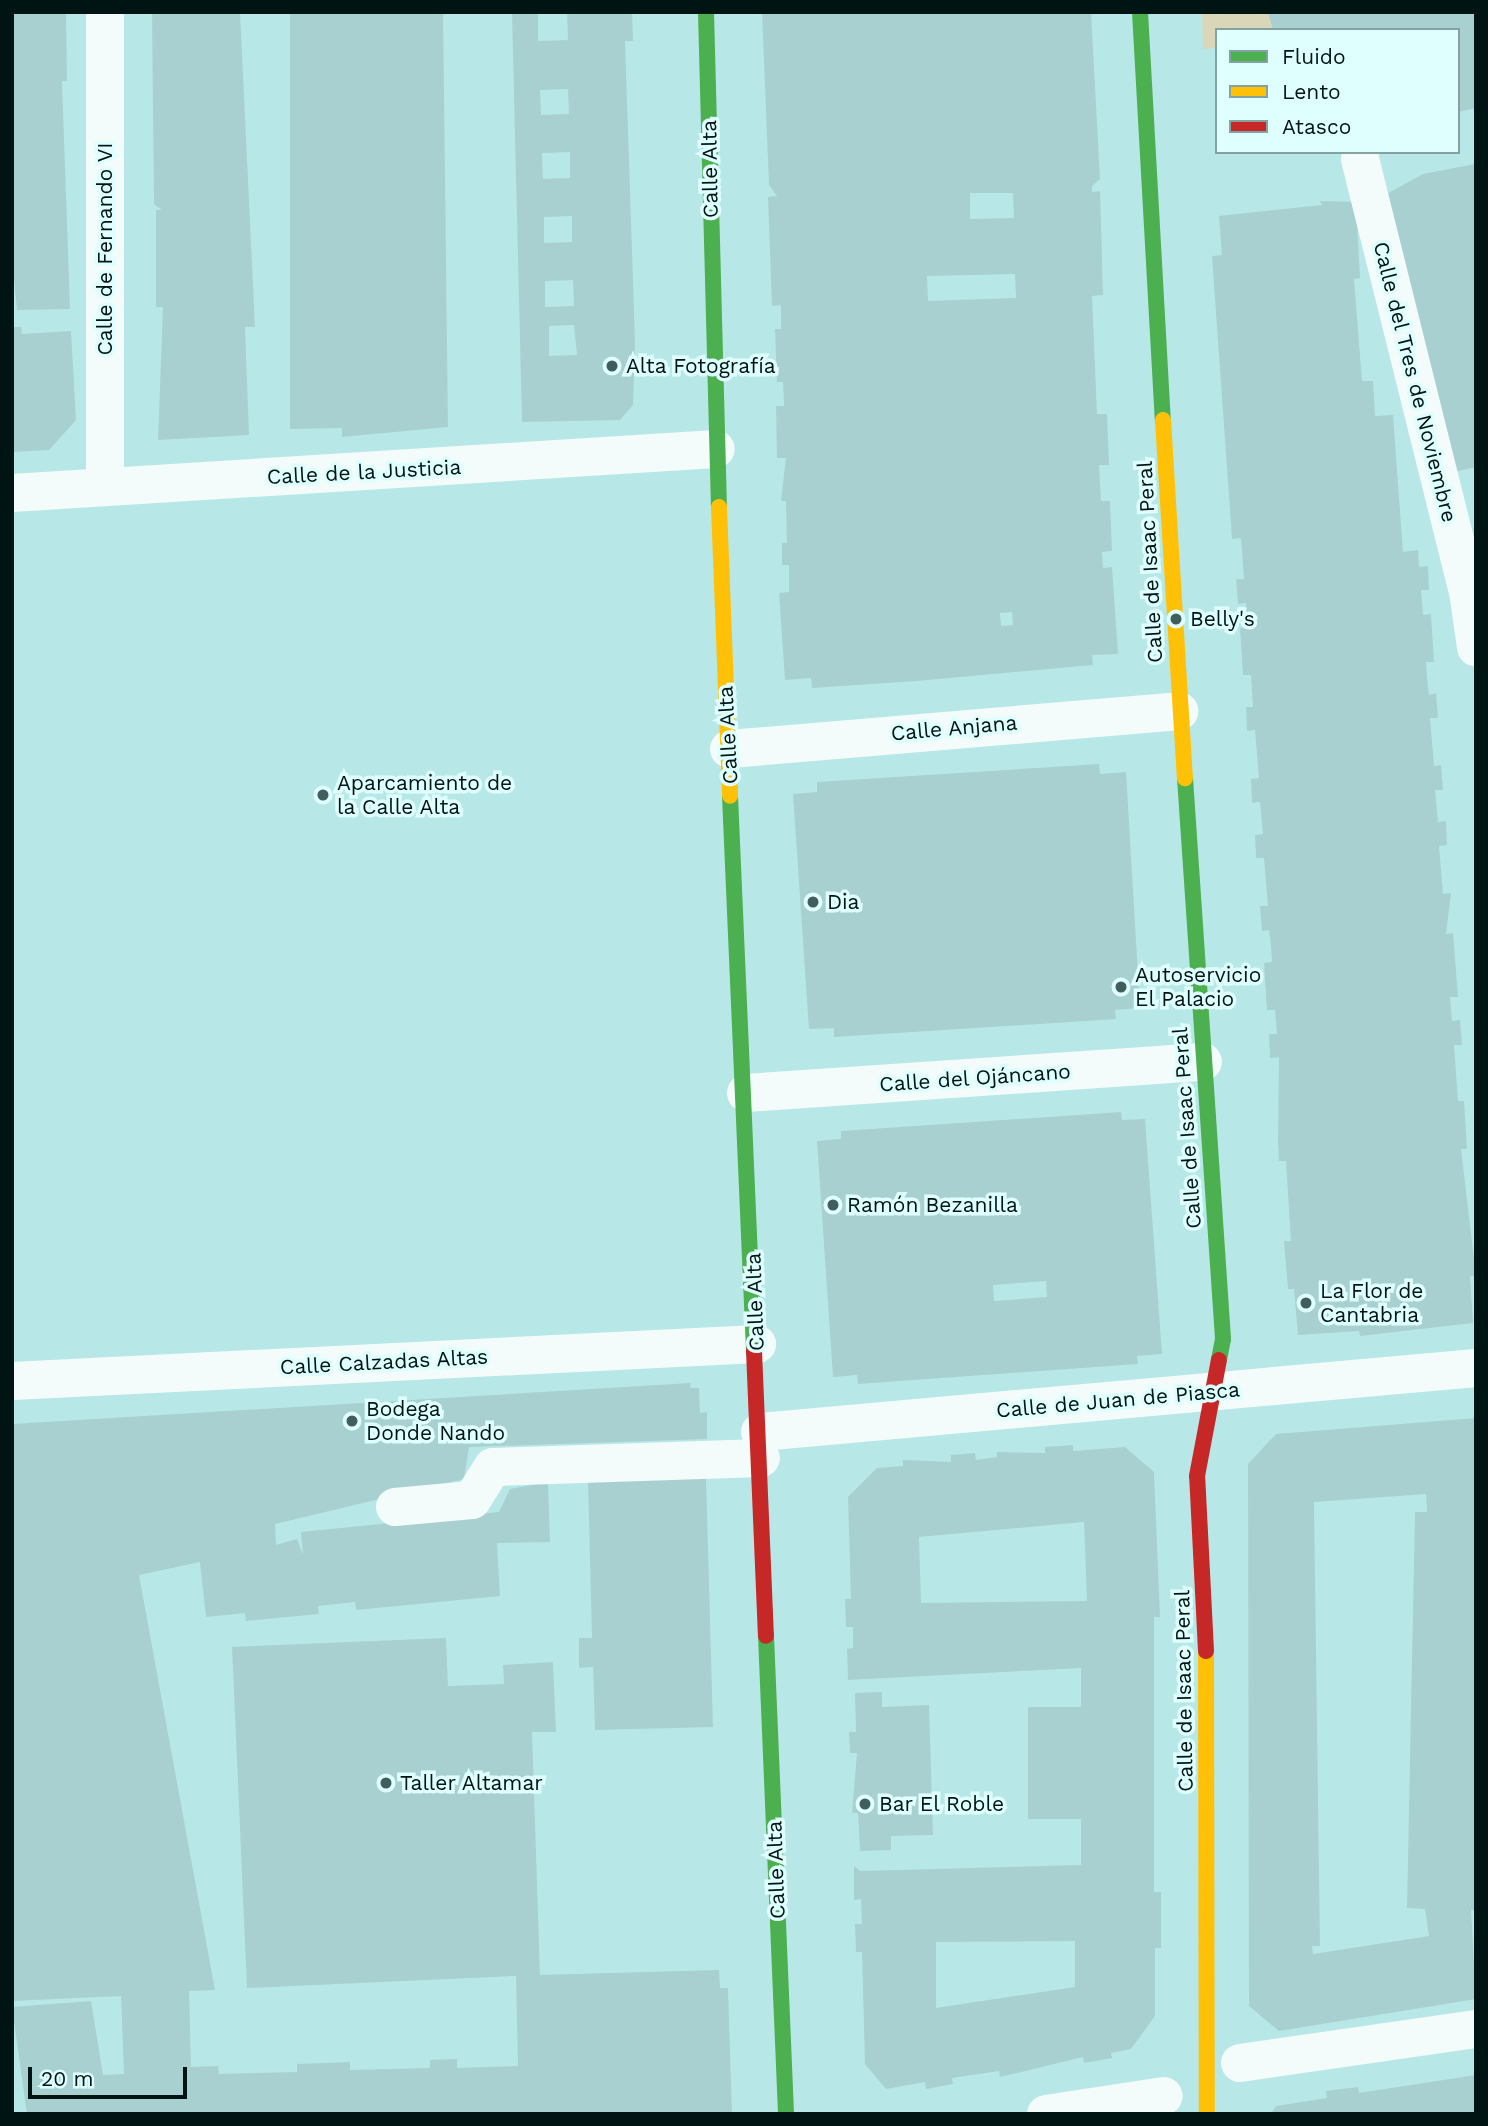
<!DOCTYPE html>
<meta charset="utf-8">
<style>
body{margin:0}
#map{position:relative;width:1488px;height:2126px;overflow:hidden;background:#b7e8e7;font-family:"Work Sans",sans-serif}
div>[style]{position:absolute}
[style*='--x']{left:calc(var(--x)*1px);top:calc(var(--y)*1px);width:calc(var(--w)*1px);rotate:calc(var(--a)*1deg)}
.green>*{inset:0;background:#d9d7b7}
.building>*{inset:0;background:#a9d0d0}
.street>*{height:38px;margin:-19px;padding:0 19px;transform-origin:19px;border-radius:19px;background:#f4fcfb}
.fast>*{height:16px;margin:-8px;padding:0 8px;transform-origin:8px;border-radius:8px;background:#4caf50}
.slow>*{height:16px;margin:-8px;padding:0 8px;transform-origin:8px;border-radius:8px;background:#ffc107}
.jam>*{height:16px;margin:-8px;padding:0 8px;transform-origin:8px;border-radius:8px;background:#c62828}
.dots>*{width:19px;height:19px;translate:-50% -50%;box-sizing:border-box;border:4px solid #defffe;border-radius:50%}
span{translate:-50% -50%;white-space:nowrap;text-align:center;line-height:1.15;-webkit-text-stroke:7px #defffe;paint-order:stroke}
.street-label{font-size:21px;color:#001414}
.poi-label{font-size:21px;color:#001414}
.left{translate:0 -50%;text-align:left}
.frame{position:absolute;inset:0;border:14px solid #001414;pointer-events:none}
.legend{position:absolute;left:1215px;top:28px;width:245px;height:126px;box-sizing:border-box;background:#defffe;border:2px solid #85a1a0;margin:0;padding:9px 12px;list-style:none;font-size:21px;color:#001414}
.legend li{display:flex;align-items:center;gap:14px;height:35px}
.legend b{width:35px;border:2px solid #85a1a0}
.scale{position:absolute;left:28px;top:2067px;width:159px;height:32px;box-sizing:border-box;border:4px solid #001414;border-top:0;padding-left:9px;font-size:21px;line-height:24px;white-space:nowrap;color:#001414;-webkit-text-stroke:5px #defffe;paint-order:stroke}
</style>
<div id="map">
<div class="green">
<i style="clip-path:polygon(1202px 12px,1268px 12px,1273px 30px,1217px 30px,1217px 48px,1203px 49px)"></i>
</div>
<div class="building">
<i style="clip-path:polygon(12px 12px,66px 12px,67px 81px,62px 81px,70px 309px,17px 310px,12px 259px)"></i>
<i style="clip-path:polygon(152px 12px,240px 12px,255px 327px,245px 327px,249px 435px,158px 440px,163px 307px,156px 307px,156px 210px,162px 210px,154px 204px)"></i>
<i style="clip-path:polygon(290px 12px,443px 12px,448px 427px,342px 437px,342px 428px,290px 429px)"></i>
<i style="clip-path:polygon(evenodd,512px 12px,538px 12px,538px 41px,568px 40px,567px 12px,632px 12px,633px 41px,625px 41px,635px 341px,633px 405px,620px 420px,522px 422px,512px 12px,568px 89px,569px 114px,541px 115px,540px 90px,568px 89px,512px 12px,570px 152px,570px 178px,543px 179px,542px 153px,570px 152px,512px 12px,572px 216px,572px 242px,544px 243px,544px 217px,572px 216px,512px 12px,573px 280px,574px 306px,545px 307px,545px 281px,573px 280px,512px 12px,574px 325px,577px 355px,549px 356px,549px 326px,574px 325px)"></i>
<i style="clip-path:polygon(evenodd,762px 12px,1091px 12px,1100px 179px,1092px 186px,1092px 192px,1100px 191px,1103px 295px,1092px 296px,1097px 414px,1107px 414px,1109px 465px,1099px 465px,1101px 501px,1110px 501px,1112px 551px,1102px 552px,1103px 568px,1112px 567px,1118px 654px,1092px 655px,1093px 665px,917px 681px,812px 688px,811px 678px,785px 680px,779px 593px,789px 592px,789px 565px,782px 565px,782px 543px,787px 543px,786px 501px,781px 501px,786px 458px,777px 458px,776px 406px,784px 406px,783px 382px,777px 382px,775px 329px,781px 329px,781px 305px,772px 306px,768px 197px,777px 196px,769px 185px,762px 12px,970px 193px,1013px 193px,1014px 218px,970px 219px,970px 193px,762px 12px,1015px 274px,1016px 298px,928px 301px,927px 276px,1015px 274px,762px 12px,1012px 612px,1013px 625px,1001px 626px,1000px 613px,1012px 612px)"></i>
<i style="clip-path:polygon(1268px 12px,1476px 12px,1476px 108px,1458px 112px,1458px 30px,1273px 30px)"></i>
<i style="clip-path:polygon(1475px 164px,1476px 467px,1454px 472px,1383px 196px,1423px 174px)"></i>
<i style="clip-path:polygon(1320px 201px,1356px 202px,1360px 278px,1354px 279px,1362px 381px,1373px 381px,1375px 416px,1393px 415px,1403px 552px,1418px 550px,1419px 567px,1428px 566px,1429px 590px,1421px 590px,1423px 615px,1431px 614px,1434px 662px,1426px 662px,1427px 678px,1429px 695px,1436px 693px,1438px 718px,1430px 718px,1434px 766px,1441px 765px,1443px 790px,1435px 790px,1438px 822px,1446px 821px,1447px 845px,1439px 846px,1443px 894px,1451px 893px,1446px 934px,1453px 933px,1458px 997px,1450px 997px,1452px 1021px,1460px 1020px,1462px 1045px,1454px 1045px,1458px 1101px,1464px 1101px,1467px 1149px,1461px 1149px,1476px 1276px,1470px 1276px,1473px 1323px,1360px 1336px,1359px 1331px,1298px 1335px,1294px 1289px,1288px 1289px,1284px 1241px,1291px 1241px,1286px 1161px,1279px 1161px,1278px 1142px,1279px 1057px,1270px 1058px,1269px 1034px,1277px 1034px,1275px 1010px,1267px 1010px,1264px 963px,1272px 962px,1271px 946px,1269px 930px,1262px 931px,1260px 906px,1268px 906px,1264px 858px,1256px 858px,1255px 835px,1263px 834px,1260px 802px,1252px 803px,1251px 779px,1259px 778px,1255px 730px,1247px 731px,1246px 707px,1253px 707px,1251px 675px,1243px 675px,1240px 628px,1248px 627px,1246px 603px,1238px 604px,1236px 579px,1244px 579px,1241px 538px,1232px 539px,1212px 256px,1222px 255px,1219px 216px,1322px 205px)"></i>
<i style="clip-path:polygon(12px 327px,21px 327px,22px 334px,71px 331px,76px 420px,49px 450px,12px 452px)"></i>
<i style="clip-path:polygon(1099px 764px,1100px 774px,1126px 772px,1140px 1008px,1115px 1010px,1116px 1019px,834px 1037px,834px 1028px,809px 1029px,793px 794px,817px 792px,817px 782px)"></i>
<i style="clip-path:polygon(evenodd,1121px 1112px,1122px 1120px,1145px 1119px,1162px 1354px,1137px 1356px,1138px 1364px,858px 1384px,857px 1375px,833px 1377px,817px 1141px,841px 1139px,841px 1131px,1121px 1112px,1046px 1281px,1047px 1297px,994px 1301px,993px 1285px,1046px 1281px)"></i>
<i style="clip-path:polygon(691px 1383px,690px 1388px,699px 1388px,700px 1413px,707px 1412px,707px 1439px,469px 1447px,464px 1479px,275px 1524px,276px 1545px,297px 1539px,303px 1555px,301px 1532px,499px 1512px,510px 1489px,548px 1482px,550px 1542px,497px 1543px,500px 1596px,356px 1610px,355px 1602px,318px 1606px,319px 1614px,246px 1621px,245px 1613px,206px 1617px,200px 1562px,139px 1575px,215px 1990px,189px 1991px,191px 2067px,218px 2066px,219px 2074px,297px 2072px,297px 2064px,350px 2062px,350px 2070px,430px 2068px,430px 2060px,457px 2059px,457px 2068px,518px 2066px,516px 1976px,247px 1988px,232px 1647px,446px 1638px,448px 1686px,504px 1684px,503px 1665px,553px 1662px,556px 1732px,532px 1732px,540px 1975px,719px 1970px,720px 1988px,728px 1988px,732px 2114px,27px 2114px,12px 2007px,91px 2001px,103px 2075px,124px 2074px,121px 1996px,12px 2001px,12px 1424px)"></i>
<i style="clip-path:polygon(evenodd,1476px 1418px,1476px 1910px,1471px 1910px,1476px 1999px,1279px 2031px,1249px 2006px,1248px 1464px,1276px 1434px,1476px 1418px,1426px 1494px,1427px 1512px,1415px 1512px,1407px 1908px,1425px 1909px,1429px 1936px,1313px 1954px,1312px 1946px,1320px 1946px,1314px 1502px,1426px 1494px)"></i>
<i style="clip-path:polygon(evenodd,1073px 1445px,1073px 1451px,1125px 1447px,1154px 1472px,1160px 1617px,1154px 1617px,1154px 1892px,1161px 1892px,1161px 1948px,1155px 1948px,1155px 2016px,1131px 2049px,1111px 2053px,1112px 2058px,1084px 2063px,1083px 2057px,1000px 2077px,999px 2071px,952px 2078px,953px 2084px,926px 2089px,925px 2082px,886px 2089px,865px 2064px,862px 1952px,856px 1952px,855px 1924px,862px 1924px,861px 1899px,854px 1900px,854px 1866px,860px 1871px,1081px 1865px,1081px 1819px,1028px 1819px,1028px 1707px,1081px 1707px,1081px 1668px,848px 1680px,847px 1649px,853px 1648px,853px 1627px,846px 1627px,845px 1599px,851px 1599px,848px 1497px,877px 1468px,903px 1466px,903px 1460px,951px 1462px,951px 1455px,975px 1453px,976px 1460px,997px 1457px,997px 1452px,1045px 1453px,1045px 1447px,1073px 1445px,1084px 1522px,1087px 1601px,921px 1603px,919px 1537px,1084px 1522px,1073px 1445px,1075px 1941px,1075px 1987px,936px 2008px,936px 1942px,1075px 1941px)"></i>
<i style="clip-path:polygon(706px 1478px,713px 1727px,595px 1730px,593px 1667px,579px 1668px,579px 1638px,592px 1638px,588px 1482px)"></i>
<i style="clip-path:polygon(882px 1692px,882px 1707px,929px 1705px,933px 1835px,891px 1836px,891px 1850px,860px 1851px,858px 1813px,852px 1813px,857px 1753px,850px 1753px,849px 1732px,856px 1732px,855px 1693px)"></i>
<i style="clip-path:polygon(1476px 2075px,1476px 2114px,1271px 2114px,1276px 2106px,1327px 2098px,1326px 2091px,1358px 2087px,1359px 2093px)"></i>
</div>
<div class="street">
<i style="--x:105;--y:12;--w:473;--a:90"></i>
<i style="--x:1360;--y:159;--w:445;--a:76"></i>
<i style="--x:1468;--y:591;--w:57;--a:81.9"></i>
<i style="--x:12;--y:493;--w:705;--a:-3.58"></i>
<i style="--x:729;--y:749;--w:452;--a:-4.8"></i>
<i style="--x:746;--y:1093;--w:458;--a:-3.9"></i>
<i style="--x:12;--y:1381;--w:746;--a:-2.84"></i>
<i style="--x:760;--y:1432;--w:719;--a:-5.11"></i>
<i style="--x:395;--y:1507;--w:77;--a:-5.2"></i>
<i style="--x:472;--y:1500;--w:39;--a:-58"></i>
<i style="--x:493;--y:1467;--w:268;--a:-1.9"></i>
<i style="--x:1240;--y:2063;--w:238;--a:-8.2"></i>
<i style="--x:1046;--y:2114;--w:119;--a:-8.7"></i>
</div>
<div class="fast">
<i style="--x:706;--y:12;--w:495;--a:88.5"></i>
<i style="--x:1140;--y:12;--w:409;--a:86.8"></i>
<i style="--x:1185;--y:778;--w:562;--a:86.12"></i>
<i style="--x:1223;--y:1339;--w:21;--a:101"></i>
<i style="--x:730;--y:796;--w:556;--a:87.52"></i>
<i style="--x:766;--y:1636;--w:478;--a:87.6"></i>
</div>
<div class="slow">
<i style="--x:1163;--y:420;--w:359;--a:86.5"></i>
<i style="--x:719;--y:507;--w:289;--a:87.8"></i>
<i style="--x:1206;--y:1651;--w:463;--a:89.9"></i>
</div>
<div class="jam">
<i style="--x:754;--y:1351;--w:285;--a:87.6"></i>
<i style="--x:1206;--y:1651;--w:175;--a:-92.9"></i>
<i style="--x:1197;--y:1476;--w:118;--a:-79.3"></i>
</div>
<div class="dots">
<i style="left:612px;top:366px;background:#405e5e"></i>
<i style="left:1176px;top:619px;background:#405e5e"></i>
<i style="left:323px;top:795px;background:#405e5e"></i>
<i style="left:813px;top:902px;background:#405e5e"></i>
<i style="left:1121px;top:987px;background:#405e5e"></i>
<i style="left:833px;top:1205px;background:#405e5e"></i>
<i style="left:1306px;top:1303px;background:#405e5e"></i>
<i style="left:352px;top:1421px;background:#405e5e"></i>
<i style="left:386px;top:1783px;background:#405e5e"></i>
<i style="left:865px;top:1804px;background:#405e5e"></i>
</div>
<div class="street-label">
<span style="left:710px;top:169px;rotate:-91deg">Calle Alta</span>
<span style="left:105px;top:249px;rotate:-90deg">Calle de Fernando VI</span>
<span style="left:1415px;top:382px;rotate:76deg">Calle del Tres de Noviembre</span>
<span style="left:364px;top:472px;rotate:-3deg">Calle de la Justicia</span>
<span style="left:1150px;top:562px;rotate:-93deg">Calle de Isaac Peral</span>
<span style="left:954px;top:728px;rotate:-5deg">Calle Anjana</span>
<span style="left:728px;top:735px;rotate:-93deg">Calle Alta</span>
<span style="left:975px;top:1078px;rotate:-4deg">Calle del Ojáncano</span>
<span style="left:1187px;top:1128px;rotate:-94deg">Calle de Isaac Peral</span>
<span style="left:755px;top:1302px;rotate:-92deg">Calle Alta</span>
<span style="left:384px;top:1362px;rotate:-3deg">Calle Calzadas Altas</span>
<span style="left:1118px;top:1400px;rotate:-5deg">Calle de Juan de Piasca</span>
<span style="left:1184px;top:1691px;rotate:-91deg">Calle de Isaac Peral</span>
<span style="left:776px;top:1870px;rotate:-92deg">Calle Alta</span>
</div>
<div class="poi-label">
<span class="left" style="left:626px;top:366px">Alta Fotografía</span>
<span class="left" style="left:1190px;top:619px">Belly's</span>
<span class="left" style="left:337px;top:795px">Aparcamiento de<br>la Calle Alta</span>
<span class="left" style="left:827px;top:902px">Dia</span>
<span class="left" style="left:1135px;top:987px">Autoservicio<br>El Palacio</span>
<span class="left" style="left:847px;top:1205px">Ramón Bezanilla</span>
<span class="left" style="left:1320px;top:1303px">La Flor de<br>Cantabria</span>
<span class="left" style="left:366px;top:1421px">Bodega<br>Donde Nando</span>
<span class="left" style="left:400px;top:1783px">Taller Altamar</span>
<span class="left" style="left:879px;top:1804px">Bar El Roble</span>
</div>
<div class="frame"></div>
<ul class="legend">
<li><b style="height:9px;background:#4caf50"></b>Fluido</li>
<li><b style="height:9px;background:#ffc107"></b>Lento</li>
<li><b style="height:9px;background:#c62828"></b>Atasco</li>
</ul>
<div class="scale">20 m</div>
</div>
